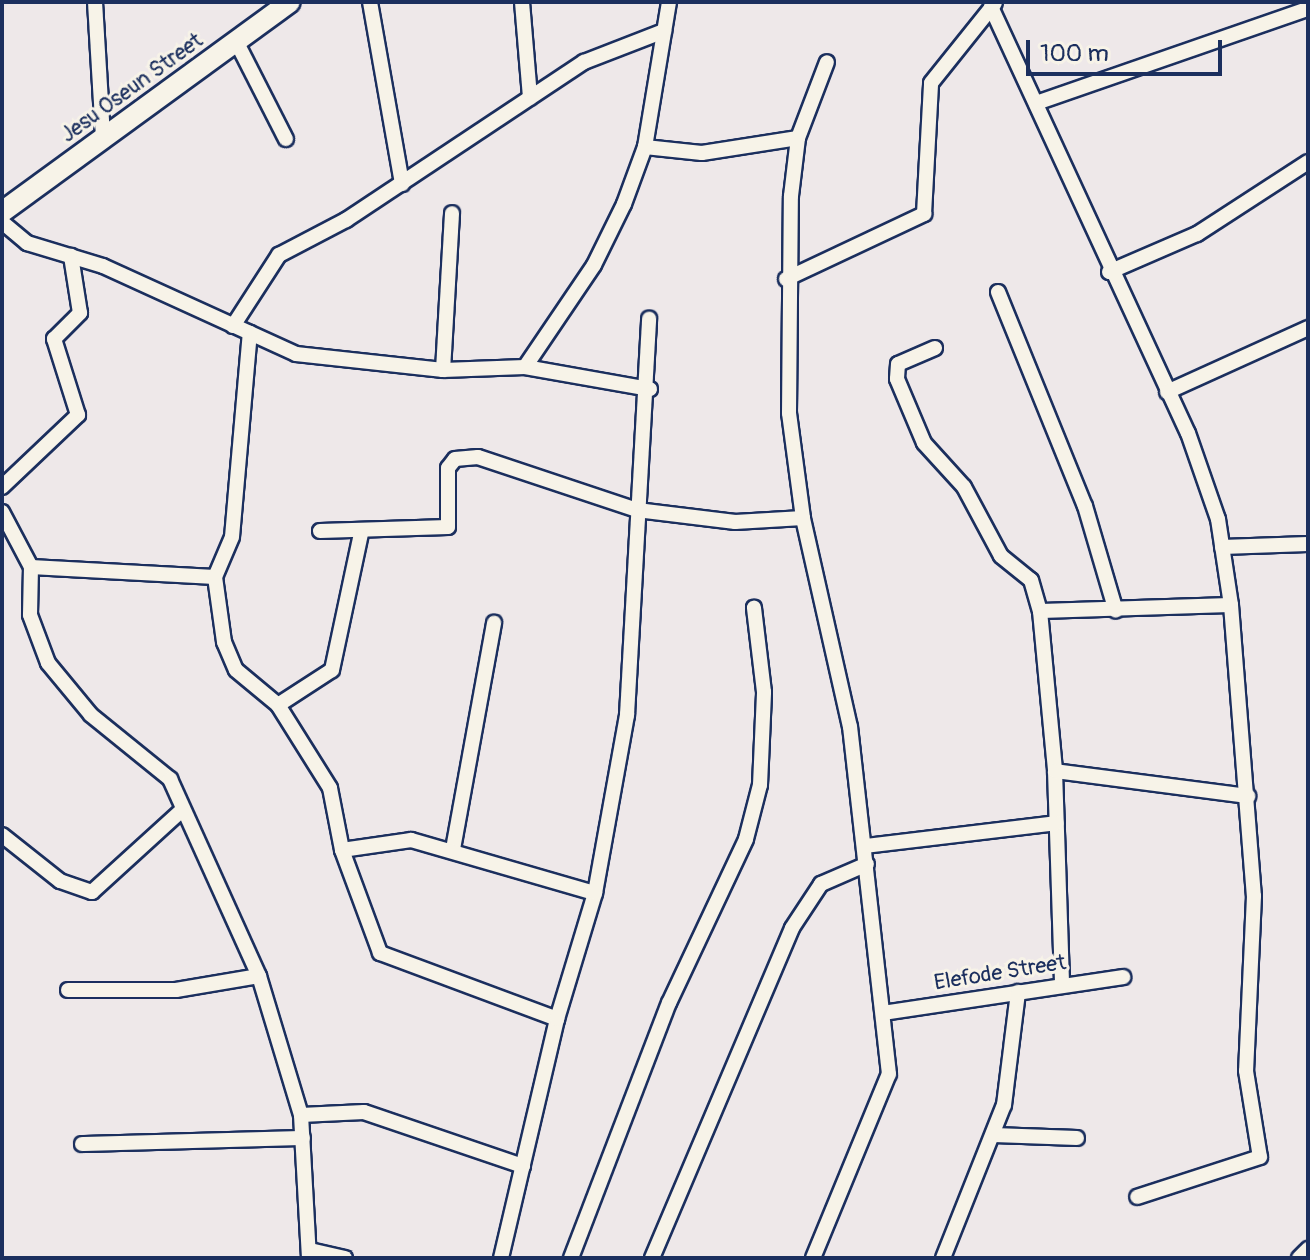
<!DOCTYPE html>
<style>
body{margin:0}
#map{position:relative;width:1310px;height:1260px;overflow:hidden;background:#eee8e9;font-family:Pangolin,sans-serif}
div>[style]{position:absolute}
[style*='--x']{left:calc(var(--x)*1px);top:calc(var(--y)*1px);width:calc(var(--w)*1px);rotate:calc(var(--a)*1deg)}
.roads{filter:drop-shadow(2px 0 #1b2f5e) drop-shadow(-2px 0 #1b2f5e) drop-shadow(0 2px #1b2f5e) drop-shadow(0 -2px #1b2f5e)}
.street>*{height:14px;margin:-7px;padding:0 7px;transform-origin:7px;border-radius:7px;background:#f7f3e8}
.secondary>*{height:20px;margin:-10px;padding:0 10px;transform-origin:10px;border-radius:10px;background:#f7f3e8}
span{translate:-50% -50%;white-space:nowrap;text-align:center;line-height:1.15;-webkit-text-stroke:6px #f7f3e8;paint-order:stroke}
.street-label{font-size:22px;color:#1b2f5e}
.frame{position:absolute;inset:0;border:4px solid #1b2f5e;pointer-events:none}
.scale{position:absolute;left:1026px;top:40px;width:196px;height:36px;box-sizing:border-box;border:4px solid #1b2f5e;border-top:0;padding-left:10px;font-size:24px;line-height:28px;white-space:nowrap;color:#1b2f5e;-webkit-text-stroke:6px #f7f3e8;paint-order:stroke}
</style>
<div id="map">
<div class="roads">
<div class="street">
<i style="--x:95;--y:2;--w:136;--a:86.6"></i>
<i style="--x:370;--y:2;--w:185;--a:80"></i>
<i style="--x:522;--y:2;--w:96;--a:85.2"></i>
<i style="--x:991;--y:7;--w:469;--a:65.2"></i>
<i style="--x:1188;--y:433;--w:91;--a:70.8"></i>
<i style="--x:1218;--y:519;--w:87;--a:81.4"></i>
<i style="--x:1231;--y:605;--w:292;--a:85.5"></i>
<i style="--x:1254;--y:896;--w:175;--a:92.6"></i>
<i style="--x:1246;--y:1071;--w:87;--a:80.8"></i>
<i style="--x:1260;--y:1157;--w:129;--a:162"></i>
<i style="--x:236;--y:41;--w:110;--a:63"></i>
<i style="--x:1036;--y:103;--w:288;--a:-19.1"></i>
<i style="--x:645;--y:147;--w:57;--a:6"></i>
<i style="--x:702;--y:153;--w:97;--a:-8.9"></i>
<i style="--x:2;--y:222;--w:33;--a:40"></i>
<i style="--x:27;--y:243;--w:79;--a:16.8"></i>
<i style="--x:103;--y:266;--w:212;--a:24.5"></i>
<i style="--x:296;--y:354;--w:148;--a:6.2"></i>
<i style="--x:443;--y:370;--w:82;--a:-2.1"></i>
<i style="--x:525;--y:367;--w:127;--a:10"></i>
<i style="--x:1109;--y:272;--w:96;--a:-23.4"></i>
<i style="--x:1197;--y:234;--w:132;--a:-33"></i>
<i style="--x:786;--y:279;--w:153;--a:-25.2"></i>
<i style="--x:924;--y:214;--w:131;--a:-86.9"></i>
<i style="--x:931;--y:83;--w:102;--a:-51.3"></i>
<i style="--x:998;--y:292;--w:231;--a:67.9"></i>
<i style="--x:1085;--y:506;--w:109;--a:73.6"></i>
<i style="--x:233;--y:326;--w:85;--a:-57.1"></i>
<i style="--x:279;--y:255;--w:76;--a:-27.6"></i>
<i style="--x:346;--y:220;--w:286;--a:-33.6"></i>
<i style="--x:584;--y:62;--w:86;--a:-21.2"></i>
<i style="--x:935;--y:348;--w:40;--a:156.6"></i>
<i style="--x:898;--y:364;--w:15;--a:94"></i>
<i style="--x:897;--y:379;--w:69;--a:67.1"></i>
<i style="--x:924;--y:443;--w:59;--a:47.7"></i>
<i style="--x:964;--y:487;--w:78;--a:61.8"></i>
<i style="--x:1001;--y:556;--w:38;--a:39"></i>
<i style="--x:1031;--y:580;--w:32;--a:74"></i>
<i style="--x:1040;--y:611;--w:161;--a:84.6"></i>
<i style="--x:1055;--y:771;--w:214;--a:88.1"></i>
<i style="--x:525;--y:367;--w:123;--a:-55.9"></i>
<i style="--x:594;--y:265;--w:68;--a:-63.8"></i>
<i style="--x:624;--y:204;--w:61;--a:-69.8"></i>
<i style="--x:645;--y:147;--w:147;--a:-80.6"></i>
<i style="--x:443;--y:370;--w:157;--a:-86.7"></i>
<i style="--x:1167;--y:392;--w:155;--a:-24.4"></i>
<i style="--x:2;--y:487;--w:105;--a:-43.5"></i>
<i style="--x:78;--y:415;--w:80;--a:-107.5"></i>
<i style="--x:54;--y:339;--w:37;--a:-45"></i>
<i style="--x:80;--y:313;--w:58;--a:-99"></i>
<i style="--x:2;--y:512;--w:62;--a:62.2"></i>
<i style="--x:31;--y:567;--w:48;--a:91.2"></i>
<i style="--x:30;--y:615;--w:51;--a:69.4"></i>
<i style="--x:48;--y:663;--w:67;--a:50.4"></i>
<i style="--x:91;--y:715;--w:102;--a:39"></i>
<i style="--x:170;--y:779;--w:216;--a:65.7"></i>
<i style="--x:259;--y:976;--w:145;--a:73.2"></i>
<i style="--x:301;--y:1115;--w:143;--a:86.8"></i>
<i style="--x:320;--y:531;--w:128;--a:-1.8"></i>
<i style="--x:448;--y:527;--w:59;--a:-90"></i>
<i style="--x:448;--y:468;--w:11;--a:-52"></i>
<i style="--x:455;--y:459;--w:23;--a:-5"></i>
<i style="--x:478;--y:457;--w:168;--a:18.4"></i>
<i style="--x:637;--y:510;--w:99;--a:7"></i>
<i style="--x:735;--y:522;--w:68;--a:-3.4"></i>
<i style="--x:1222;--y:547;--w:86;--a:-2"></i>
<i style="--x:31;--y:567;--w:184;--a:3.1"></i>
<i style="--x:215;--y:577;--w:43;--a:-67"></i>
<i style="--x:232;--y:537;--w:205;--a:-85"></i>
<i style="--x:215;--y:577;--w:66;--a:82.1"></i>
<i style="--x:224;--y:642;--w:30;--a:67"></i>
<i style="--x:236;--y:670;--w:55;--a:39.8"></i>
<i style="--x:278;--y:705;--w:98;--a:57.9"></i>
<i style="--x:330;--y:788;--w:63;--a:79"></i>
<i style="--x:342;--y:850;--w:110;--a:69.7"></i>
<i style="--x:380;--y:953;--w:189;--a:20.4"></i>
<i style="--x:1040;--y:611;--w:191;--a:-1.8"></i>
<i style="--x:278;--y:705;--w:64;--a:-32.9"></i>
<i style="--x:332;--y:670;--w:140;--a:-78"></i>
<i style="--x:1055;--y:771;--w:195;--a:7.4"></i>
<i style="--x:2;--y:835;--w:74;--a:38.4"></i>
<i style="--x:60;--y:881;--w:34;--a:19"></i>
<i style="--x:92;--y:892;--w:119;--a:-42.3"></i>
<i style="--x:865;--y:846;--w:193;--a:-6.8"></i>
<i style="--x:453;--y:849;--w:230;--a:-79.7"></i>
<i style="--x:342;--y:850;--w:70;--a:-8.2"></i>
<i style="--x:411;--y:840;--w:191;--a:16.1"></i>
<i style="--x:68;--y:990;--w:108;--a:0"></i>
<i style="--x:176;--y:990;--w:84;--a:-9.6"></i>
<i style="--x:883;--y:1013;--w:243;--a:-8.5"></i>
<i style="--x:301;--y:1115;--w:63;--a:-2.7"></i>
<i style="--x:364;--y:1112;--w:168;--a:18.8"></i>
<i style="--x:994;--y:1135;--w:83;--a:2.1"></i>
<i style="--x:82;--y:1144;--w:221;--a:-1.6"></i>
<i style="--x:310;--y:1250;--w:36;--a:13"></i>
<i style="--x:501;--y:1258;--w:245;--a:-76.8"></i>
<i style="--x:557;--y:1019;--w:132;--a:-73.2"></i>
<i style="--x:595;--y:893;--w:181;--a:-79.8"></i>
<i style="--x:627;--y:715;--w:397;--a:-86.8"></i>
<i style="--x:571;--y:1258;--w:273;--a:-69"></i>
<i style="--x:669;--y:1003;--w:181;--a:-64.8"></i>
<i style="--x:746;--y:839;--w:56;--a:-75.5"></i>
<i style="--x:760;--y:785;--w:93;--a:-87.5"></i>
<i style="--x:764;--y:692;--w:85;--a:-96.8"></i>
<i style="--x:652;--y:1258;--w:358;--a:-67"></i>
<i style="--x:792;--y:928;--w:53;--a:-56.6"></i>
<i style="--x:821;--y:884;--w:50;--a:-23.5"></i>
<i style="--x:813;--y:1258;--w:199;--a:-67.6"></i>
<i style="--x:889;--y:1074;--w:349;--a:-96.4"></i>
<i style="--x:850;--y:727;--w:214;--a:-102.7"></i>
<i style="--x:803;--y:518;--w:106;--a:-97.6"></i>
<i style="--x:789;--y:413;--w:217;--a:-89.5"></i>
<i style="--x:791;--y:196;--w:58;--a:-83.1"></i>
<i style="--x:798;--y:138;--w:81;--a:-69.1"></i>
<i style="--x:943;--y:1258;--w:165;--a:-68.3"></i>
<i style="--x:1004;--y:1105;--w:114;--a:-82.9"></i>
<i style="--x:1299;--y:1258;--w:13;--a:-45"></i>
</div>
<div class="secondary">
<i style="--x:2;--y:212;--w:356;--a:-36.1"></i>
</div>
</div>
<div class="street-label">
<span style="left:132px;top:88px;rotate:-36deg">Jesu Oseun Street</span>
<span style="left:1000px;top:973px;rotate:-9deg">Elefode Street</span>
</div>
<div class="frame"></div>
<div class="scale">100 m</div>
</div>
